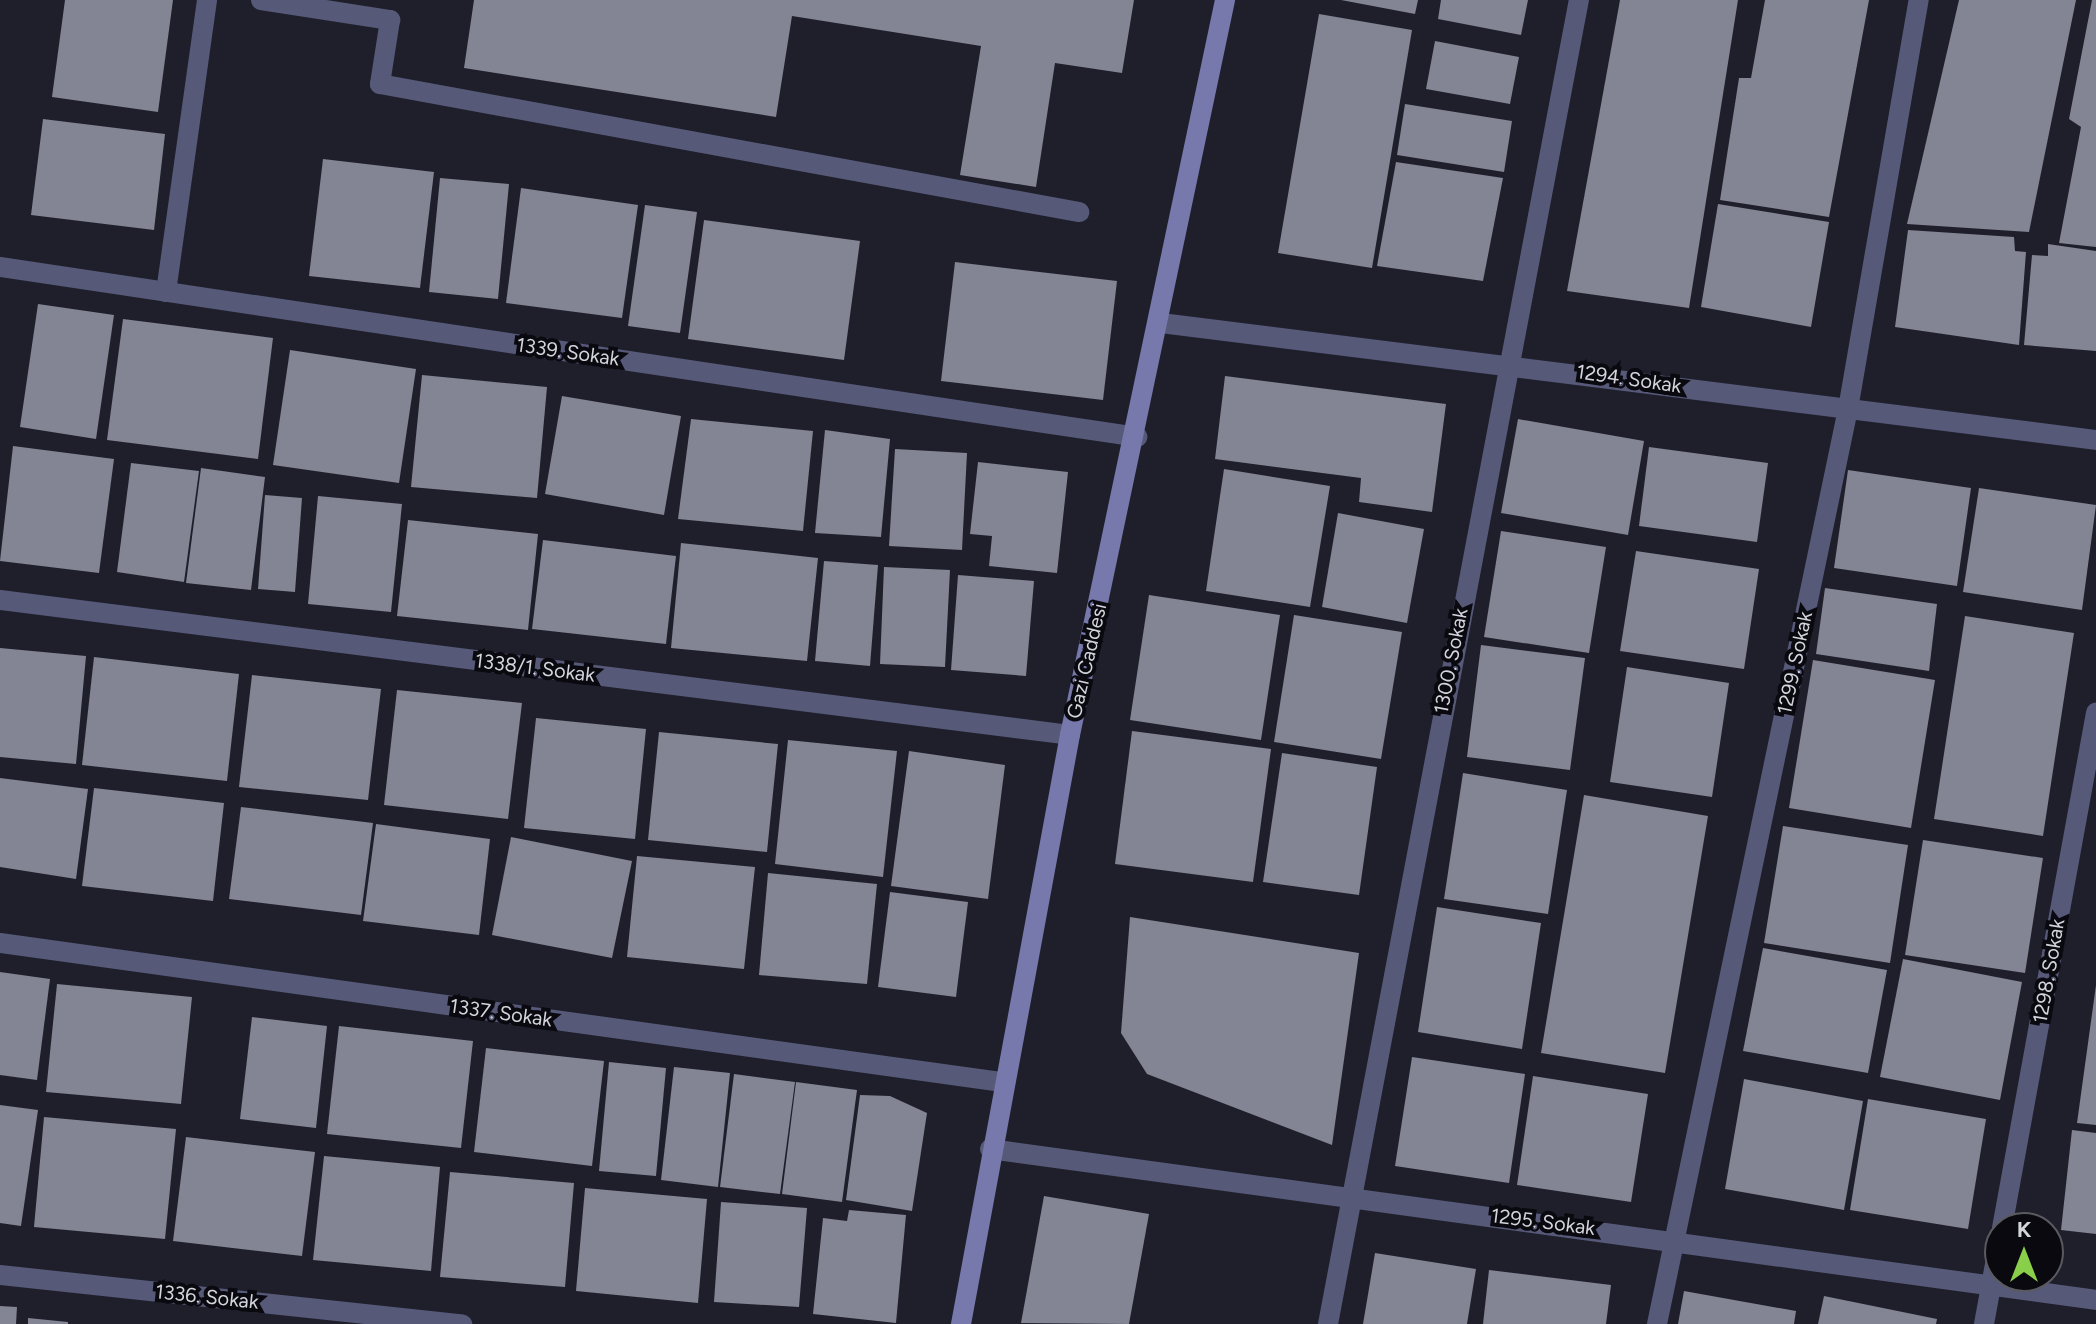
<!DOCTYPE html>
<style>
body{margin:0}
#map{position:relative;width:2096px;height:1324px;overflow:hidden;background:#1e1f2b;font-family:Figtree,sans-serif}
div>[style]{position:absolute}
[style*='--x']{left:calc(var(--x)*1px);top:calc(var(--y)*1px);width:calc(var(--w)*1px);rotate:calc(var(--a)*1deg)}
.building>*{inset:0;background:#838494}
.lane>*{height:20px;margin:-10px;padding:0 10px;transform-origin:10px;border-radius:10px;background:#575979}
.street>*{height:20px;margin:-10px;padding:0 10px;transform-origin:10px;border-radius:10px;background:#575979}
.secondary>*{height:20px;margin:-10px;padding:0 10px;transform-origin:10px;border-radius:10px;background:#7778ac}
span{translate:-50% -50%;white-space:nowrap;text-align:center;line-height:1.15;-webkit-text-stroke:8px #09090f;paint-order:stroke}
.street-label{font-size:20px;color:#d3d4dc}
.north{position:absolute;left:1984px;top:1212px;width:80px;height:80px;box-sizing:border-box;background:#09090f;border:2px solid #5a5a61;border-radius:50%;rotate:0deg;font-size:22px;font-weight:700;line-height:32px;text-align:center;color:#d3d4dc}
.north::after{content:'';display:block;margin:auto;width:28px;height:36px;background:#89cf49;clip-path:polygon(50% 0,100% 100%,50% 72%,0 100%)}
</style>
<div id="map">
<div class="building">
<i style="clip-path:polygon(65px 0,173px 0,158px 112px,52px 97px)"></i>
<i style="clip-path:polygon(474px 0,1134px 0,1122px 73px,1055px 63px,1036px 187px,960px 175px,981px 46px,792px 16px,776px 117px,464px 68px)"></i>
<i style="clip-path:polygon(1341px 0,1418px 0,1415px 14px)"></i>
<i style="clip-path:polygon(1441px 0,1528px 0,1521px 35px,1438px 19px)"></i>
<i style="clip-path:polygon(1620px 0,1738px 0,1689px 308px,1567px 291px)"></i>
<i style="clip-path:polygon(1765px 0,1869px 0,1829px 217px,1720px 200px,1739px 78px,1751px 78px)"></i>
<i style="clip-path:polygon(1959px 0,2076px 0,2029px 232px,1907px 224px)"></i>
<i style="clip-path:polygon(2092px 0,2096px 0,2096px 247px,2059px 243px,2081px 127px,2069px 119px)"></i>
<i style="clip-path:polygon(1319px 14px,1412px 30px,1372px 268px,1278px 253px)"></i>
<i style="clip-path:polygon(1435px 41px,1519px 57px,1510px 104px,1426px 89px)"></i>
<i style="clip-path:polygon(1405px 104px,1512px 121px,1504px 172px,1397px 155px)"></i>
<i style="clip-path:polygon(43px 119px,165px 134px,154px 230px,31px 215px)"></i>
<i style="clip-path:polygon(323px 159px,434px 172px,420px 288px,309px 276px)"></i>
<i style="clip-path:polygon(1396px 162px,1503px 178px,1483px 281px,1377px 266px)"></i>
<i style="clip-path:polygon(440px 178px,509px 184px,498px 299px,429px 292px)"></i>
<i style="clip-path:polygon(521px 188px,638px 205px,622px 318px,506px 303px)"></i>
<i style="clip-path:polygon(1718px 204px,1829px 222px,1811px 327px,1701px 307px)"></i>
<i style="clip-path:polygon(645px 205px,697px 212px,680px 333px,628px 326px)"></i>
<i style="clip-path:polygon(704px 220px,860px 241px,844px 360px,688px 339px)"></i>
<i style="clip-path:polygon(1908px 230px,2014px 237px,2015px 251px,2026px 252px,2019px 345px,1895px 327px)"></i>
<i style="clip-path:polygon(2048px 244px,2096px 251px,2096px 351px,2024px 345px,2032px 255px,2048px 256px)"></i>
<i style="clip-path:polygon(955px 262px,1117px 281px,1103px 400px,941px 381px)"></i>
<i style="clip-path:polygon(38px 304px,114px 315px,96px 439px,20px 427px)"></i>
<i style="clip-path:polygon(123px 319px,273px 338px,258px 459px,107px 440px)"></i>
<i style="clip-path:polygon(290px 350px,416px 369px,399px 483px,273px 465px)"></i>
<i style="clip-path:polygon(422px 375px,547px 387px,537px 498px,411px 487px)"></i>
<i style="clip-path:polygon(1225px 376px,1446px 404px,1432px 512px,1359px 502px,1361px 478px,1215px 459px)"></i>
<i style="clip-path:polygon(562px 396px,681px 416px,664px 515px,545px 494px)"></i>
<i style="clip-path:polygon(691px 419px,813px 431px,803px 531px,678px 519px)"></i>
<i style="clip-path:polygon(1518px 419px,1644px 441px,1628px 535px,1501px 513px)"></i>
<i style="clip-path:polygon(825px 430px,890px 439px,881px 537px,815px 533px)"></i>
<i style="clip-path:polygon(13px 446px,114px 459px,99px 573px,0 561px)"></i>
<i style="clip-path:polygon(1649px 447px,1768px 463px,1757px 542px,1639px 526px)"></i>
<i style="clip-path:polygon(895px 449px,967px 453px,962px 550px,889px 546px)"></i>
<i style="clip-path:polygon(978px 462px,1068px 472px,1057px 573px,989px 566px,992px 536px,970px 534px)"></i>
<i style="clip-path:polygon(131px 463px,199px 471px,184px 582px,117px 572px)"></i>
<i style="clip-path:polygon(201px 468px,265px 477px,251px 590px,186px 583px)"></i>
<i style="clip-path:polygon(1224px 469px,1330px 486px,1310px 607px,1206px 591px)"></i>
<i style="clip-path:polygon(1848px 470px,1971px 488px,1957px 586px,1834px 568px)"></i>
<i style="clip-path:polygon(1979px 488px,2096px 505px,2082px 610px,1963px 592px)"></i>
<i style="clip-path:polygon(265px 495px,302px 498px,295px 592px,258px 589px)"></i>
<i style="clip-path:polygon(318px 496px,402px 504px,391px 612px,308px 604px)"></i>
<i style="clip-path:polygon(1338px 513px,1424px 529px,1407px 623px,1322px 607px)"></i>
<i style="clip-path:polygon(408px 520px,538px 534px,528px 630px,397px 616px)"></i>
<i style="clip-path:polygon(1501px 531px,1606px 547px,1589px 653px,1484px 637px)"></i>
<i style="clip-path:polygon(543px 540px,676px 556px,666px 644px,532px 629px)"></i>
<i style="clip-path:polygon(681px 543px,818px 558px,807px 661px,671px 648px)"></i>
<i style="clip-path:polygon(1636px 551px,1759px 569px,1744px 669px,1620px 651px)"></i>
<i style="clip-path:polygon(824px 561px,878px 565px,870px 666px,815px 661px)"></i>
<i style="clip-path:polygon(884px 567px,950px 570px,945px 667px,880px 664px)"></i>
<i style="clip-path:polygon(958px 575px,1034px 581px,1026px 676px,951px 670px)"></i>
<i style="clip-path:polygon(1825px 588px,1937px 604px,1929px 671px,1816px 654px)"></i>
<i style="clip-path:polygon(1149px 595px,1280px 615px,1261px 740px,1130px 720px)"></i>
<i style="clip-path:polygon(1294px 615px,1402px 632px,1381px 759px,1274px 742px)"></i>
<i style="clip-path:polygon(1965px 616px,2074px 633px,2043px 836px,1934px 819px)"></i>
<i style="clip-path:polygon(1481px 645px,1585px 658px,1570px 770px,1467px 757px)"></i>
<i style="clip-path:polygon(0 648px,86px 656px,76px 764px,0 757px)"></i>
<i style="clip-path:polygon(94px 657px,239px 674px,227px 781px,82px 765px)"></i>
<i style="clip-path:polygon(1813px 660px,1935px 680px,1911px 828px,1789px 808px)"></i>
<i style="clip-path:polygon(1627px 667px,1729px 683px,1712px 797px,1610px 782px)"></i>
<i style="clip-path:polygon(252px 675px,381px 689px,368px 800px,239px 787px)"></i>
<i style="clip-path:polygon(397px 690px,522px 703px,508px 819px,384px 805px)"></i>
<i style="clip-path:polygon(536px 718px,646px 729px,635px 839px,524px 828px)"></i>
<i style="clip-path:polygon(1132px 731px,1271px 749px,1253px 882px,1115px 864px)"></i>
<i style="clip-path:polygon(659px 732px,778px 744px,767px 852px,648px 840px)"></i>
<i style="clip-path:polygon(788px 740px,897px 751px,883px 877px,775px 864px)"></i>
<i style="clip-path:polygon(909px 751px,1005px 765px,988px 899px,891px 886px)"></i>
<i style="clip-path:polygon(1282px 753px,1377px 767px,1359px 895px,1263px 882px)"></i>
<i style="clip-path:polygon(1463px 773px,1567px 790px,1548px 914px,1444px 899px)"></i>
<i style="clip-path:polygon(0 778px,88px 789px,76px 879px,0 867px)"></i>
<i style="clip-path:polygon(94px 788px,224px 803px,213px 901px,82px 886px)"></i>
<i style="clip-path:polygon(1584px 795px,1708px 816px,1665px 1073px,1541px 1053px)"></i>
<i style="clip-path:polygon(241px 807px,373px 823px,361px 915px,229px 899px)"></i>
<i style="clip-path:polygon(376px 824px,490px 839px,479px 935px,363px 921px)"></i>
<i style="clip-path:polygon(1783px 826px,1908px 845px,1890px 963px,1764px 943px)"></i>
<i style="clip-path:polygon(511px 837px,632px 861px,612px 958px,492px 935px)"></i>
<i style="clip-path:polygon(1923px 840px,2043px 858px,2025px 973px,1905px 955px)"></i>
<i style="clip-path:polygon(637px 856px,755px 867px,744px 969px,627px 957px)"></i>
<i style="clip-path:polygon(768px 873px,877px 884px,867px 984px,759px 975px)"></i>
<i style="clip-path:polygon(890px 892px,968px 902px,956px 997px,878px 987px)"></i>
<i style="clip-path:polygon(1437px 907px,1541px 923px,1522px 1049px,1418px 1032px)"></i>
<i style="clip-path:polygon(1130px 917px,1359px 953px,1332px 1145px,1147px 1074px,1121px 1033px)"></i>
<i style="clip-path:polygon(1763px 948px,1887px 970px,1868px 1073px,1743px 1051px)"></i>
<i style="clip-path:polygon(1903px 959px,2022px 982px,2000px 1100px,1880px 1077px)"></i>
<i style="clip-path:polygon(0 972px,50px 979px,37px 1080px,0 1075px)"></i>
<i style="clip-path:polygon(57px 984px,192px 997px,181px 1104px,46px 1092px)"></i>
<i style="clip-path:polygon(2096px 985px,2096px 1125px,2077px 1123px)"></i>
<i style="clip-path:polygon(252px 1017px,327px 1026px,316px 1128px,240px 1119px)"></i>
<i style="clip-path:polygon(339px 1026px,473px 1041px,461px 1148px,327px 1134px)"></i>
<i style="clip-path:polygon(486px 1048px,604px 1061px,592px 1166px,474px 1152px)"></i>
<i style="clip-path:polygon(1412px 1057px,1525px 1074px,1509px 1183px,1395px 1166px)"></i>
<i style="clip-path:polygon(609px 1062px,666px 1068px,656px 1176px,599px 1171px)"></i>
<i style="clip-path:polygon(674px 1067px,730px 1073px,718px 1187px,661px 1180px)"></i>
<i style="clip-path:polygon(734px 1074px,795px 1082px,780px 1194px,720px 1187px)"></i>
<i style="clip-path:polygon(1533px 1076px,1648px 1094px,1631px 1202px,1517px 1185px)"></i>
<i style="clip-path:polygon(1744px 1079px,1863px 1101px,1844px 1210px,1725px 1189px)"></i>
<i style="clip-path:polygon(796px 1082px,857px 1090px,842px 1202px,782px 1194px)"></i>
<i style="clip-path:polygon(860px 1095px,890px 1096px,927px 1113px,912px 1211px,846px 1200px)"></i>
<i style="clip-path:polygon(1868px 1099px,1986px 1119px,1968px 1229px,1850px 1210px)"></i>
<i style="clip-path:polygon(0 1105px,38px 1110px,21px 1226px,0 1223px)"></i>
<i style="clip-path:polygon(44px 1117px,176px 1129px,165px 1239px,34px 1227px)"></i>
<i style="clip-path:polygon(2072px 1130px,2096px 1133px,2096px 1234px,2061px 1230px)"></i>
<i style="clip-path:polygon(186px 1137px,315px 1152px,302px 1256px,173px 1241px)"></i>
<i style="clip-path:polygon(324px 1156px,440px 1167px,431px 1271px,313px 1260px)"></i>
<i style="clip-path:polygon(450px 1172px,574px 1183px,565px 1287px,440px 1277px)"></i>
<i style="clip-path:polygon(585px 1188px,707px 1199px,698px 1303px,576px 1291px)"></i>
<i style="clip-path:polygon(1044px 1196px,1149px 1214px,1129px 1324px,1021px 1323px)"></i>
<i style="clip-path:polygon(721px 1202px,807px 1208px,799px 1307px,714px 1302px)"></i>
<i style="clip-path:polygon(849px 1210px,906px 1215px,896px 1323px,813px 1314px,823px 1218px,847px 1221px)"></i>
<i style="clip-path:polygon(1375px 1253px,1476px 1269px,1467px 1324px,1363px 1324px)"></i>
<i style="clip-path:polygon(1489px 1270px,1611px 1285px,1606px 1324px,1483px 1324px)"></i>
<i style="clip-path:polygon(1684px 1291px,1796px 1311px,1794px 1324px,1678px 1324px)"></i>
<i style="clip-path:polygon(1824px 1296px,1937px 1319px,1936px 1324px,1818px 1324px)"></i>
<i style="clip-path:polygon(0 1306px,17px 1307px,16px 1324px,0 1324px)"></i>
<i style="clip-path:polygon(28px 1318px,68px 1322px,68px 1324px,28px 1324px)"></i>
</div>
<div class="lane">
<i style="--x:261;--y:0;--w:131;--a:8.8"></i>
<i style="--x:390;--y:20;--w:65;--a:98.9"></i>
<i style="--x:380;--y:84;--w:711;--a:10.38"></i>
</div>
<div class="street">
<i style="--x:0;--y:267;--w:1150;--a:8.5"></i>
<i style="--x:166;--y:292;--w:295;--a:-82"></i>
<i style="--x:1161;--y:323;--w:942;--a:7.13"></i>
<i style="--x:0;--y:600;--w:1078;--a:7.19"></i>
<i style="--x:0;--y:943;--w:1012;--a:7.9"></i>
<i style="--x:990;--y:1149;--w:1116;--a:7.77"></i>
<i style="--x:2002;--y:1228;--w:524;--a:-79.66"></i>
<i style="--x:0;--y:1275;--w:465;--a:6.1"></i>
<i style="--x:1328;--y:1324;--w:1348;--a:-79.27"></i>
<i style="--x:1657;--y:1324;--w:935;--a:-78.21"></i>
<i style="--x:1848;--y:409;--w:415;--a:-80.2"></i>
<i style="--x:1984;--y:1324;--w:88;--a:-79.6"></i>
</div>
<div class="secondary">
<i style="--x:961;--y:1324;--w:599;--a:-79.52"></i>
<i style="--x:1070;--y:735;--w:751;--a:-78.09"></i>
</div>
<div class="street-label">
<span style="left:568px;top:352px;rotate:8deg">1339. Sokak</span>
<span style="left:1629px;top:379px;rotate:8deg">1294. Sokak</span>
<span style="left:1087px;top:661px;rotate:-77deg">Gazi Caddesi</span>
<span style="left:1451px;top:661px;rotate:-79deg">1300. Sokak</span>
<span style="left:1795px;top:663px;rotate:-78deg">1299. Sokak</span>
<span style="left:535px;top:668px;rotate:7deg">1338/1. Sokak</span>
<span style="left:2049px;top:971px;rotate:-80deg">1298. Sokak</span>
<span style="left:501px;top:1013px;rotate:8deg">1337. Sokak</span>
<span style="left:1543px;top:1222px;rotate:7deg">1295. Sokak</span>
<span style="left:207px;top:1297px;rotate:6deg">1336. Sokak</span>
</div>
<div class="north">K</div>
</div>
